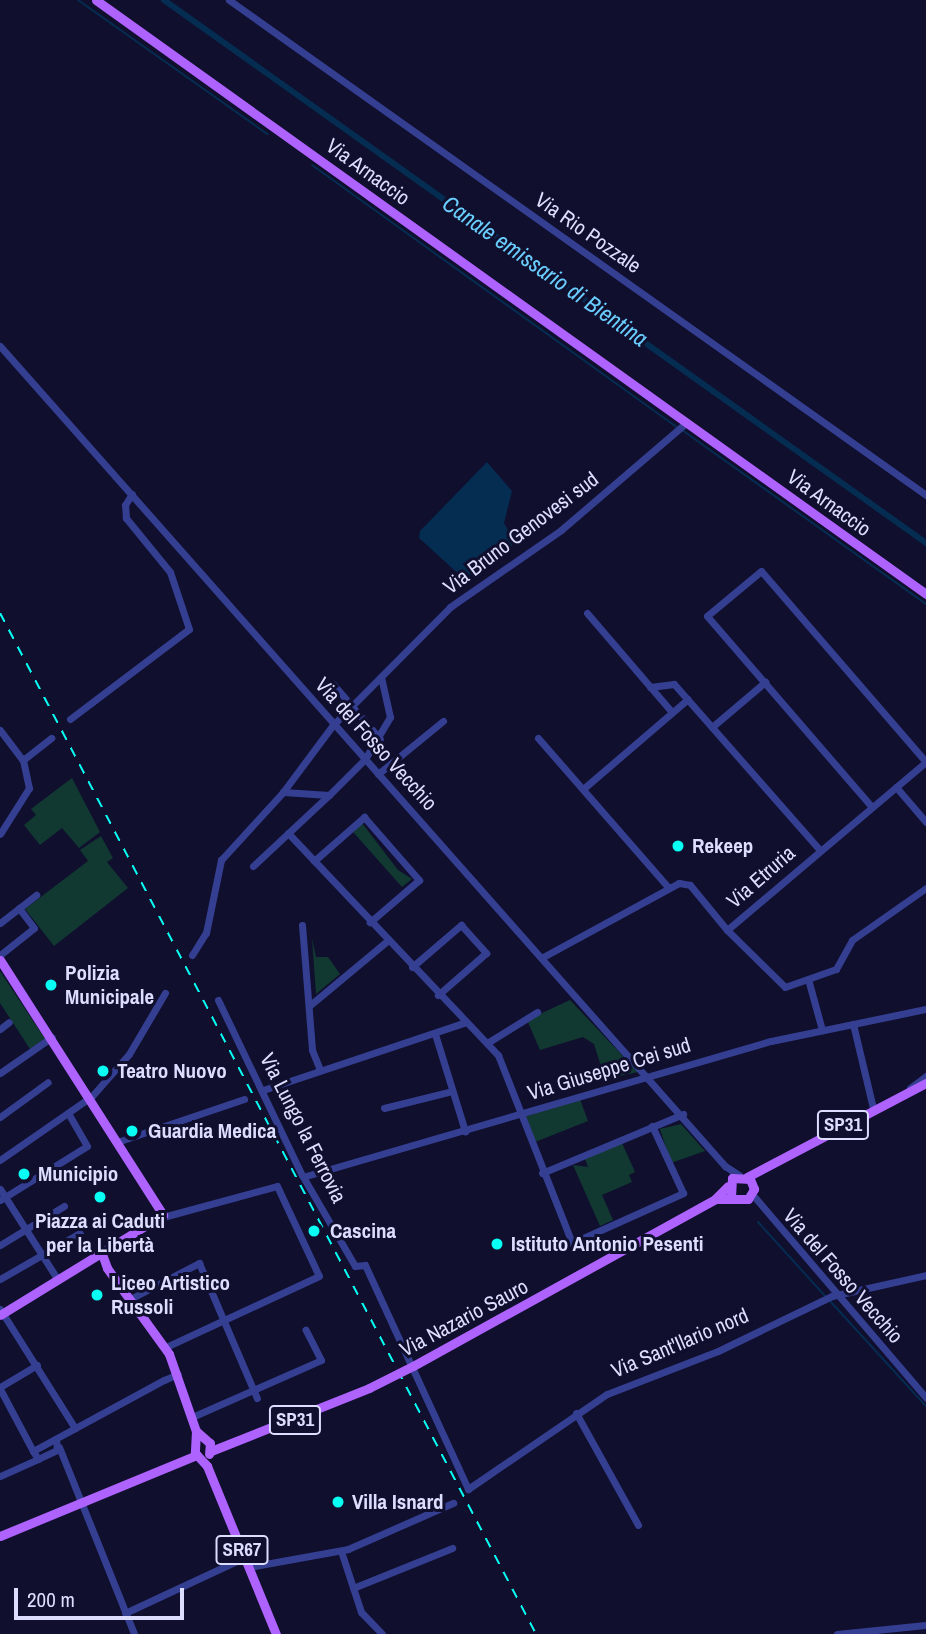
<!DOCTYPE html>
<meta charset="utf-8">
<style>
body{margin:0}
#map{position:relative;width:926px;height:1634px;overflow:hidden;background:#100f2e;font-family:"Archivo Narrow",sans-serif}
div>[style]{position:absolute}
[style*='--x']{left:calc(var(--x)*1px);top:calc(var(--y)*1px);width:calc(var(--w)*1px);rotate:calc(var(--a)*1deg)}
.green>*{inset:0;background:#113932}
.water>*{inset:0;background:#052c51}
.stream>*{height:2px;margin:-1px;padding:0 1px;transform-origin:1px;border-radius:1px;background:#052c51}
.canal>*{height:6px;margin:-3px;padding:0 3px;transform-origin:3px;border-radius:3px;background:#052c51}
.minor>*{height:7px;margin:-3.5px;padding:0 3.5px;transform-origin:3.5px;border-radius:3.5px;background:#353f92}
.major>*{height:9px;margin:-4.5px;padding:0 4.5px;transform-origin:4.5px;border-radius:4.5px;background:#ae63ff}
.rail>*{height:2px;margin-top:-1px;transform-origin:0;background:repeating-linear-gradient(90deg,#08fff4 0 10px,transparent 0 19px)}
.major-bridge>*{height:9px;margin:-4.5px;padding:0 4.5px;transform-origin:4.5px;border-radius:4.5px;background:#ae63ff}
.dots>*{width:19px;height:19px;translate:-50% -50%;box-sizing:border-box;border:4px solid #100f2e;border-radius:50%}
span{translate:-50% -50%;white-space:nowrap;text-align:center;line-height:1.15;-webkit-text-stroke:6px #100f2e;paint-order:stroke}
.shield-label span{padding:2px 5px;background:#100f2e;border:2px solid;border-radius:5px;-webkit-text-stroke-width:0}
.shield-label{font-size:19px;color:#dcddff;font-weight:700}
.street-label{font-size:21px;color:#dcddff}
.poi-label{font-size:21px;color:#dcddff;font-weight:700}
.left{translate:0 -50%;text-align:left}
.water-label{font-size:23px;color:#6acfff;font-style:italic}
.scale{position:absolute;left:14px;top:1588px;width:170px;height:32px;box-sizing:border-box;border:4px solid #dcddff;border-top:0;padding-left:9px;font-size:21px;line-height:24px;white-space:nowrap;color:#dcddff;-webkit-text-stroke:5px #100f2e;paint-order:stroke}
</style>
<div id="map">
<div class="green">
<i style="clip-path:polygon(72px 778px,100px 832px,79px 848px,62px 828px,40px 845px,24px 825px,36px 815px,31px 809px)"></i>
<i style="clip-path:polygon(362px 823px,398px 870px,412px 879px,402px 887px,353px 832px)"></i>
<i style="clip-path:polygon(101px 836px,113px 858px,107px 862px,128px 888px,54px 946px,25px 909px,88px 861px,80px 850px)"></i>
<i style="clip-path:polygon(312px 938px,316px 957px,328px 957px,340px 974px,316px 994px)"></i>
<i style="clip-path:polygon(0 971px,45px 1039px,30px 1049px,0 1003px)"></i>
<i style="clip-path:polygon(570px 1000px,638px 1072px,605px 1079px,594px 1044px,583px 1037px,540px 1050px,527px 1020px)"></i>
<i style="clip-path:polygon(580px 1099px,588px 1121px,535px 1142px,526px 1116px)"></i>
<i style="clip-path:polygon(681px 1124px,705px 1151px,671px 1163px,660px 1129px)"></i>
<i style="clip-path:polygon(622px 1143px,635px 1172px,629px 1175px,632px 1182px,602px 1195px,613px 1220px,600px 1226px,573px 1165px,588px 1167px,585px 1159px)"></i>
</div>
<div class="water">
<i style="clip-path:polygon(487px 462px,512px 491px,504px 523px,516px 543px,464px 579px,419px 538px,420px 531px)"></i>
</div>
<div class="stream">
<i style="--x:78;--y:0;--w:232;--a:35.3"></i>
<i style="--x:312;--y:165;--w:449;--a:35.7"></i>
<i style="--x:682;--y:430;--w:300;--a:35.5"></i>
<i style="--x:758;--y:1222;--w:101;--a:47.8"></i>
<i style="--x:830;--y:1301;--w:142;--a:47.6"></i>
</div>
<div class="canal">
<i style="--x:164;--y:0;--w:936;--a:35.47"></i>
</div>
<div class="minor">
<i style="--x:229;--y:0;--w:855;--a:35.38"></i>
<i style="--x:0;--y:346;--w:1095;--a:48.52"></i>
<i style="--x:725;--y:1166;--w:17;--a:33"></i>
<i style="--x:587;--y:613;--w:130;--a:49.4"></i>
<i style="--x:333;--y:684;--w:72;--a:49.5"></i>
<i style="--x:650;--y:687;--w:24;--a:-7"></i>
<i style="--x:674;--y:684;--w:221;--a:48.7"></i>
<i style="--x:70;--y:719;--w:149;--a:-37.1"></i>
<i style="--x:189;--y:629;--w:60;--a:-108.4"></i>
<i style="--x:170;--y:572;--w:70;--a:-129.2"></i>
<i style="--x:126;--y:518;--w:13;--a:-94"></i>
<i style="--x:125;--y:505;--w:13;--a:-58"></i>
<i style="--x:712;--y:727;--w:70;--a:-40.3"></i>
<i style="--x:0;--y:730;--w:38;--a:53"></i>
<i style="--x:23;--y:760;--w:29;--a:78"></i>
<i style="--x:29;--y:788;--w:54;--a:122.2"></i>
<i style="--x:538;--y:738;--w:198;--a:48.9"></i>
<i style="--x:23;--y:760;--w:36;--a:-38"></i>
<i style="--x:378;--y:774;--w:84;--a:-39.2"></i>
<i style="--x:896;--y:787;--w:46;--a:49.4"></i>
<i style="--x:583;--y:789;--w:138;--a:-40.6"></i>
<i style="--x:283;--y:792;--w:46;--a:3.7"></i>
<i style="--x:329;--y:795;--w:51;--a:-45"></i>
<i style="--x:365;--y:759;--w:49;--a:-59.2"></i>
<i style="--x:390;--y:717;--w:41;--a:-102.7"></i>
<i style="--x:288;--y:833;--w:306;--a:46.6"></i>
<i style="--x:498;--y:1055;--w:202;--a:68.5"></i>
<i style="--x:572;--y:1243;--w:122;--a:-24.2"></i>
<i style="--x:683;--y:1193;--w:74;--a:-114.8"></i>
<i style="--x:314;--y:861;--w:67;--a:-41.3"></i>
<i style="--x:364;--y:817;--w:84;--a:48.9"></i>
<i style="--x:419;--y:880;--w:65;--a:139.4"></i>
<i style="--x:253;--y:866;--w:104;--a:-43.1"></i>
<i style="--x:0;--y:923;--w:46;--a:-37.9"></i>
<i style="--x:302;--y:925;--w:125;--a:85.4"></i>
<i style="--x:312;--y:1050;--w:22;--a:68"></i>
<i style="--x:727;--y:930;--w:81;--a:44.5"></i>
<i style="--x:785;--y:987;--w:54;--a:-19.4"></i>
<i style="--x:836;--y:969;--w:33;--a:-61"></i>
<i style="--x:852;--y:940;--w:90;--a:-35.1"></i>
<i style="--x:0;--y:955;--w:43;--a:-38.5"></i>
<i style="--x:34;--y:928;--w:25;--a:-127"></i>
<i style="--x:192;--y:955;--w:26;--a:-58"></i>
<i style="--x:206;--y:933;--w:75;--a:-78.4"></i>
<i style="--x:221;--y:860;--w:92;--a:-47.6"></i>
<i style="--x:283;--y:792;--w:84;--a:-53.3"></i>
<i style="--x:333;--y:725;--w:166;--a:-45.2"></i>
<i style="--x:450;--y:607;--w:135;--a:-34.7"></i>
<i style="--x:561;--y:530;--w:166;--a:-40.6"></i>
<i style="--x:543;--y:957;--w:155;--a:-28.6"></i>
<i style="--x:679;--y:883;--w:11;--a:10"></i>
<i style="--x:690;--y:885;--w:58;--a:50.6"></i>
<i style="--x:727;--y:930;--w:260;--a:-40.2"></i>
<i style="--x:926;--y:762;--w:252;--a:-130.8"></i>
<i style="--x:761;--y:571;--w:70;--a:140.2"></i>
<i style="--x:707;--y:616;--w:252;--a:49.2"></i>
<i style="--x:412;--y:967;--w:65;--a:-40.6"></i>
<i style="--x:461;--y:925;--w:38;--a:48"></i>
<i style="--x:486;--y:953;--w:64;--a:138.8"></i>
<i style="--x:808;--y:979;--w:53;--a:74.6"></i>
<i style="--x:218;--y:1000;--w:194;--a:64.4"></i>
<i style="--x:302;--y:1175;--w:105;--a:59.8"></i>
<i style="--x:355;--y:1266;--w:10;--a:-6"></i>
<i style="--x:365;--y:1265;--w:247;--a:65.3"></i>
<i style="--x:468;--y:1489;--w:168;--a:-34.4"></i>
<i style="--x:607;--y:1394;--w:119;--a:-21.2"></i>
<i style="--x:718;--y:1351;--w:127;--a:-25.8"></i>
<i style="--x:832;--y:1296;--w:96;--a:-12.6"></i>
<i style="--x:309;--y:1006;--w:102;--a:-39.8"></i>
<i style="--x:853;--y:1024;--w:86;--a:76.6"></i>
<i style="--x:0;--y:1029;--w:11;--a:-38"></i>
<i style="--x:435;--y:1034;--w:102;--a:72.8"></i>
<i style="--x:487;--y:1043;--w:59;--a:-31.8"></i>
<i style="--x:0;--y:1073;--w:63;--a:-34.7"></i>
<i style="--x:910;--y:1088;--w:20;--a:-37"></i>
<i style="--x:263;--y:1090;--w:214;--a:-18.5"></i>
<i style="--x:384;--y:1108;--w:70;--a:-14"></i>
<i style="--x:0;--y:1117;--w:59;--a:-36.1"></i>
<i style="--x:120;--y:1141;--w:131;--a:-18.7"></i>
<i style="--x:0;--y:1160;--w:112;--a:-34.8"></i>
<i style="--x:92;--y:1096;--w:56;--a:-48.6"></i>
<i style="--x:129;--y:1054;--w:71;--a:-59.5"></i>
<i style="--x:542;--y:1173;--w:153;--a:-22.7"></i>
<i style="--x:306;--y:1176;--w:484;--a:-16.2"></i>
<i style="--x:771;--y:1041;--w:158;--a:-11.7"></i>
<i style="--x:0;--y:1189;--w:108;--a:57.5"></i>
<i style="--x:752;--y:1194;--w:268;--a:49.5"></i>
<i style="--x:0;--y:1200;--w:102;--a:-31.8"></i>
<i style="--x:87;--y:1146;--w:38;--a:-120"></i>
<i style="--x:163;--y:1217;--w:118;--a:-15.2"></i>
<i style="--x:277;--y:1186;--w:99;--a:65"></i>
<i style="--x:319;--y:1276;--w:169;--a:155.1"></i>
<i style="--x:0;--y:1245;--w:75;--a:-31.4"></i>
<i style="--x:0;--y:1279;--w:92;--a:-29.9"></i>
<i style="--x:132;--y:1298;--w:76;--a:-27.6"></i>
<i style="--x:199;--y:1263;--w:147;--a:66.8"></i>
<i style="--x:0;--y:1309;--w:141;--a:57.8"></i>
<i style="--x:0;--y:1387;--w:43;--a:-30.7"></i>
<i style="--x:0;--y:1389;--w:70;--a:62"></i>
<i style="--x:576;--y:1413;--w:128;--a:61"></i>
<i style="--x:192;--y:1417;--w:141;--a:-23.8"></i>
<i style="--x:321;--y:1360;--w:34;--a:-117"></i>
<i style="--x:56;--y:1439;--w:11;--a:85"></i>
<i style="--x:57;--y:1450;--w:21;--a:155"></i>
<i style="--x:38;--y:1459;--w:9;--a:-122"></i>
<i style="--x:33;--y:1451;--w:149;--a:-28.5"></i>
<i style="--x:164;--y:1380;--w:15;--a:-23"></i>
<i style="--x:59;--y:1447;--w:201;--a:68.1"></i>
<i style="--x:0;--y:1476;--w:42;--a:-24.1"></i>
<i style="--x:341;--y:1551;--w:64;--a:71.8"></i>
<i style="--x:361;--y:1612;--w:30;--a:46"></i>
<i style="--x:249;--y:1567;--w:101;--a:-10.3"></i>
<i style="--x:348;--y:1549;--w:115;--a:-23.7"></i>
<i style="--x:353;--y:1588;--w:107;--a:-22"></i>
<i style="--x:125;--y:1613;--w:132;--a:-25"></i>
<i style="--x:837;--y:1634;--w:89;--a:-5.8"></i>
</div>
<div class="major">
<i style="--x:96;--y:0;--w:1021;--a:35.59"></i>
<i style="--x:0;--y:960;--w:303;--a:57.4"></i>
<i style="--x:163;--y:1215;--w:191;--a:148.5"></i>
<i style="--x:747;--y:1177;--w:202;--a:-27.7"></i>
<i style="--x:717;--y:1199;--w:31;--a:0"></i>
<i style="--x:748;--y:1199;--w:12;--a:-59"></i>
<i style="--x:754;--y:1189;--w:11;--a:-112"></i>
<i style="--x:750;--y:1179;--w:18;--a:-177"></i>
<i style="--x:732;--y:1178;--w:18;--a:93"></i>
<i style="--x:102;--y:1254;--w:15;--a:70"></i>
<i style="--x:107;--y:1268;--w:106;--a:54.2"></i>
<i style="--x:169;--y:1354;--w:82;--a:70.7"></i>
<i style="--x:196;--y:1431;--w:22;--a:93"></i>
<i style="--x:195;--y:1453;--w:18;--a:47"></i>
<i style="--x:207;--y:1466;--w:182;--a:67.7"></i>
<i style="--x:413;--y:1366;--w:345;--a:-28.9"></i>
<i style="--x:715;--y:1199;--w:18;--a:-45"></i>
<i style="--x:196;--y:1431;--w:18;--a:41"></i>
<i style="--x:210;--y:1443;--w:11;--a:95"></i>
<i style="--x:211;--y:1451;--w:170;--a:-21.7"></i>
<i style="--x:0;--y:1536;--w:213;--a:-22.4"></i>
</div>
<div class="rail">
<i style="--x:0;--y:613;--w:1153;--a:62.3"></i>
</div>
<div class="major-bridge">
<i style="--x:369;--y:1388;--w:49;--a:-26.6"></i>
</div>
<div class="dots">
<i style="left:678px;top:846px;background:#08fff4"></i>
<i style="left:51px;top:985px;background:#08fff4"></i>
<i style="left:103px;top:1071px;background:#08fff4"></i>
<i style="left:132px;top:1131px;background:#08fff4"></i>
<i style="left:24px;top:1174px;background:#08fff4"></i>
<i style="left:100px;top:1197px;background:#08fff4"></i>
<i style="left:314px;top:1231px;background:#08fff4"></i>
<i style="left:497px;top:1244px;background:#08fff4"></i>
<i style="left:97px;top:1295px;background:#08fff4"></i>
<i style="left:338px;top:1502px;background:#08fff4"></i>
</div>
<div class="shield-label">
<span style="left:843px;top:1125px">SP31</span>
<span style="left:295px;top:1420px">SP31</span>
<span style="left:242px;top:1550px">SR67</span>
</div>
<div class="street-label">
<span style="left:368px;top:172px;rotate:36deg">Via Arnaccio</span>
<span style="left:588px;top:233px;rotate:35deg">Via Rio Pozzale</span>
<span style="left:829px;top:503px;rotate:36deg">Via Arnaccio</span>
<span style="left:521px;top:533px;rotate:-37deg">Via Bruno Genovesi sud</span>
<span style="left:376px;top:744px;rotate:48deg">Via del Fosso Vecchio</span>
<span style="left:761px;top:877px;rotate:-41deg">Via Etruria</span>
<span style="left:609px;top:1069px;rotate:-17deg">Via Giuseppe Cei sud</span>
<span style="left:303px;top:1128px;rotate:63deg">Via Lungo la Ferrovia</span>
<span style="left:843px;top:1276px;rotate:49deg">Via del Fosso Vecchio</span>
<span style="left:464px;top:1318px;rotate:-28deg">Via Nazario Sauro</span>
<span style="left:680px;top:1343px;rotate:-23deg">Via Sant'Ilario nord</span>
</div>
<div class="poi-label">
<span class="left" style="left:692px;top:846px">Rekeep</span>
<span class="left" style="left:65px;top:985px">Polizia<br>Municipale</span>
<span class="left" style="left:117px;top:1071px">Teatro Nuovo</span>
<span class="left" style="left:148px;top:1131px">Guardia Medica</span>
<span class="left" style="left:38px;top:1174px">Municipio</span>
<span style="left:100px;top:1233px">Piazza ai Caduti<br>per la Libertà</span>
<span class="left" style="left:330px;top:1231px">Cascina</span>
<span class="left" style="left:511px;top:1244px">Istituto Antonio Pesenti</span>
<span class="left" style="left:111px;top:1295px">Liceo Artistico<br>Russoli</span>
<span class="left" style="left:352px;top:1502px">Villa Isnard</span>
</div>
<div class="water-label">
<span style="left:545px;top:271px;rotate:35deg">Canale emissario di Bientina</span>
</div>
<div class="scale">200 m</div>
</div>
